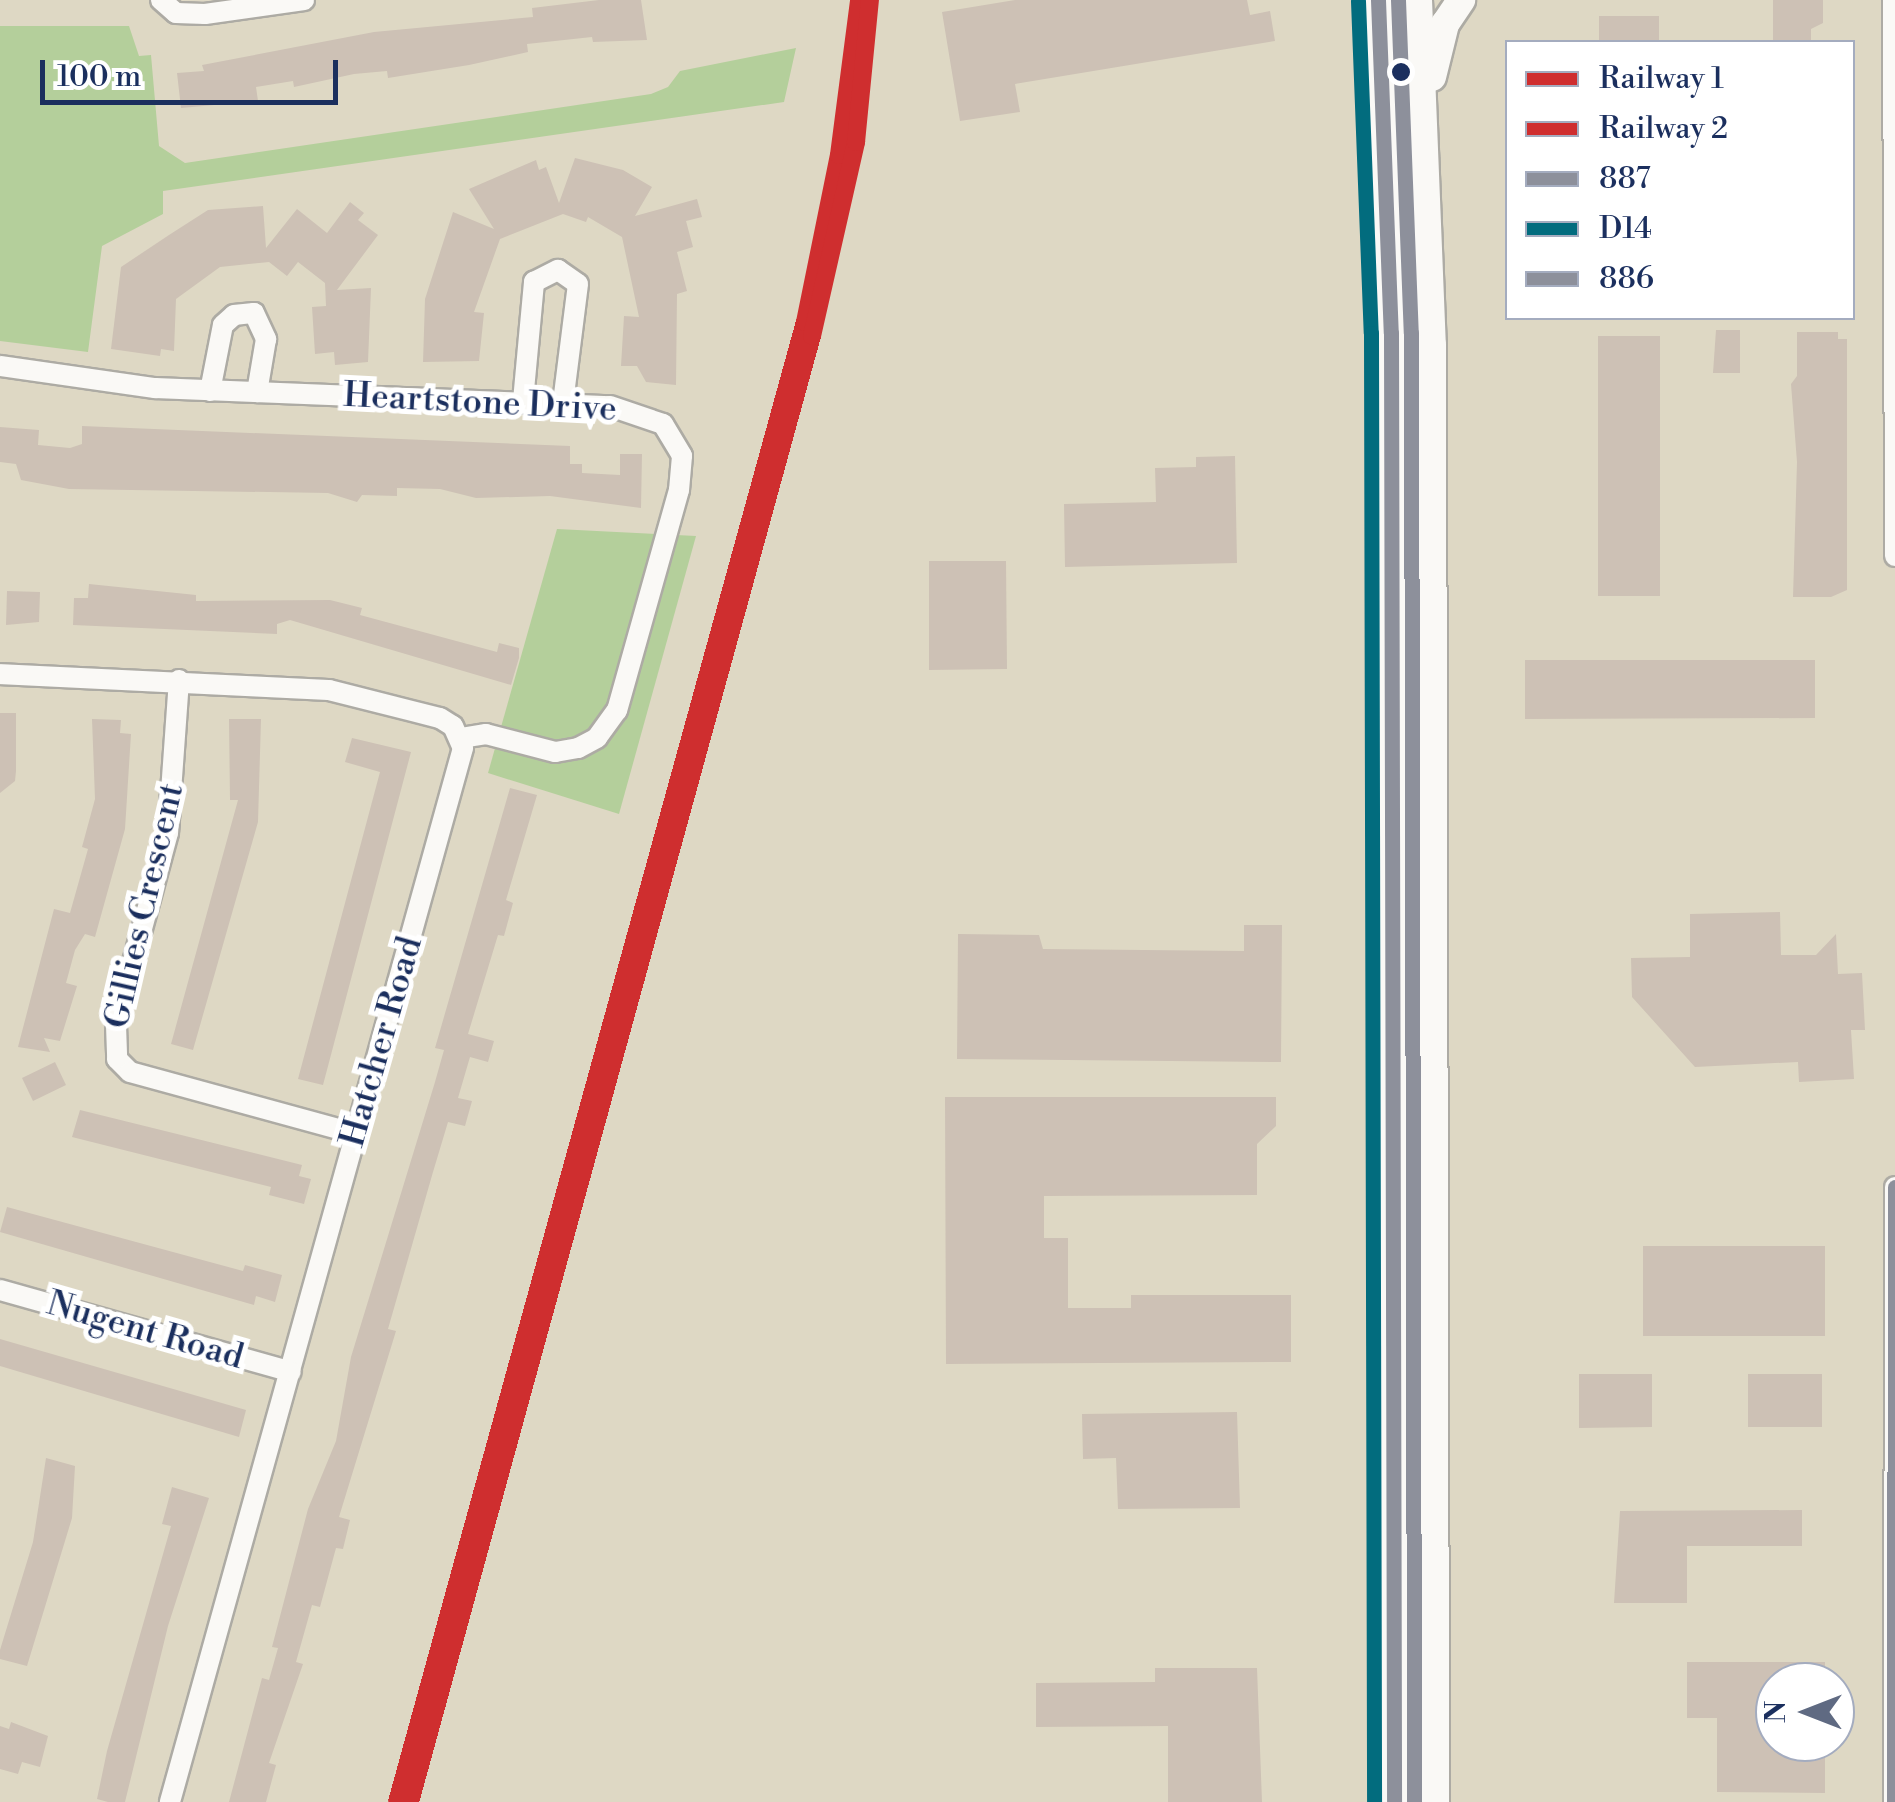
<!DOCTYPE html>
<style>
body{margin:0}
#map{position:relative;width:1895px;height:1802px;overflow:hidden;background:#ded8c4;font-family:"Libre Bodoni",serif}
div>[style]{position:absolute}
[style*='--x']{left:calc(var(--x)*1px);top:calc(var(--y)*1px);width:calc(var(--w)*1px);rotate:calc(var(--a)*1deg)}
.green>*{inset:0;background:#b4cf9b}
.building>*{inset:0;background:#cdc1b5}
.roads{filter:drop-shadow(2px 0 #adaba4) drop-shadow(-2px 0 #adaba4) drop-shadow(0 2px #adaba4) drop-shadow(0 -2px #adaba4)}
.minor>*{height:20px;margin:-10px;padding:0 10px;transform-origin:10px;border-radius:10px;background:#faf9f6}
.major>*{height:28px;margin:-14px;padding:0 14px;transform-origin:14px;border-radius:14px;background:#faf9f6}
.bus-1>*{height:15px;margin:-7.5px;padding:0 7.5px;transform-origin:7.5px;border-radius:7.5px;background:#8d909b}
.bus-2>*{height:15px;margin:-7.5px;padding:0 7.5px;transform-origin:7.5px;border-radius:7.5px;background:#026c7e}
.bus-3>*{height:15px;margin:-7.5px;padding:0 7.5px;transform-origin:7.5px;border-radius:7.5px;background:#8d909b}
.rail-1>*{height:18px;margin:-9px;padding:0 9px;transform-origin:9px;border-radius:9px;background:#cf2e2f}
.rail-2>*{height:18px;margin:-9px;padding:0 9px;transform-origin:9px;border-radius:9px;background:#cf2e2f}
.dots>*{width:28px;height:28px;translate:-50% -50%;box-sizing:border-box;border:5px solid #fff;border-radius:50%}
span{translate:-50% -50%;white-space:nowrap;text-align:center;line-height:1.15;-webkit-text-stroke:10px #fff;paint-order:stroke}
.street-label{font-size:35px;color:#1b2f5e}
.legend{position:absolute;left:1505px;top:40px;width:350px;height:280px;box-sizing:border-box;background:#fff;border:2px solid #a4acbf;margin:0;padding:12px 18px;list-style:none;font-size:30px;color:#1b2f5e}
.legend li{display:flex;align-items:center;gap:20px;height:50px}
.legend b{width:50px;border:2px solid #a4acbf}
.north{position:absolute;left:1755px;top:1662px;width:100px;height:100px;box-sizing:border-box;background:#fff;border:2px solid #a4acbf;border-radius:50%;rotate:270deg;font-size:28px;font-weight:700;line-height:40px;text-align:center;color:#1b2f5e}
.north::after{content:'';display:block;margin:auto;width:35px;height:45px;background:#5f6a82;clip-path:polygon(50% 0,100% 100%,50% 72%,0 100%)}
.scale{position:absolute;left:40px;top:60px;width:298px;height:45px;box-sizing:border-box;border:5px solid #1b2f5e;border-top:0;padding-left:12px;font-size:30px;line-height:35px;white-space:nowrap;color:#1b2f5e;-webkit-text-stroke:8px #fff;paint-order:stroke}
</style>
<div id="map">
<div class="green">
<i style="clip-path:polygon(0 26px,129px 26px,139px 56px,151px 55px,159px 146px,185px 163px,651px 94px,668px 87px,680px 71px,796px 48px,784px 102px,163px 191px,163px 214px,102px 246px,88px 352px,0 341px)"></i>
<i style="clip-path:polygon(557px 529px,696px 536px,619px 814px,488px 773px)"></i>
</div>
<div class="building">
<i style="clip-path:polygon(599px 0,641px 0,647px 40px,593px 42px,592px 37px,527px 44px,528px 52px,469px 65px,388px 78px,387px 71px,354px 74px,294px 87px,293px 81px,256px 87px,258px 101px,181px 108px,177px 73px,204px 71px,202px 65px,374px 32px,533px 17px,532px 8px)"></i>
<i style="clip-path:polygon(1015px 0,1247px 0,1250px 15px,1270px 11px,1275px 41px,1015px 84px,1020px 112px,960px 121px,942px 12px)"></i>
<i style="clip-path:polygon(1773px 0,1823px 0,1823px 23px,1811px 29px,1811px 42px,1773px 42px)"></i>
<i style="clip-path:polygon(1599px 16px,1659px 16px,1659px 42px,1599px 42px)"></i>
<i style="clip-path:polygon(575px 158px,623px 170px,652px 187px,635px 216px,697px 199px,702px 217px,686px 221px,693px 247px,677px 252px,687px 291px,677px 294px,676px 385px,646px 382px,637px 366px,621px 366px,624px 316px,639px 317px,622px 237px,588px 217px,586px 222px,563px 214px,500px 239px,474px 312px,484px 313px,479px 361px,423px 362px,425px 299px,453px 212px,494px 229px,469px 189px,536px 160px,539px 170px,546px 167px,559px 203px)"></i>
<i style="clip-path:polygon(350px 202px,364px 213px,358px 220px,378px 235px,337px 290px,371px 288px,368px 362px,335px 365px,334px 352px,315px 354px,312px 307px,326px 306px,325px 283px,298px 262px,287px 276px,269px 262px,220px 267px,176px 299px,174px 351px,161px 349px,160px 356px,111px 349px,121px 267px,169px 235px,208px 210px,263px 206px,266px 248px,297px 209px,327px 233px)"></i>
<i style="clip-path:polygon(1716px 330px,1740px 330px,1740px 373px,1713px 373px)"></i>
<i style="clip-path:polygon(1797px 332px,1838px 332px,1838px 339px,1847px 339px,1847px 590px,1831px 597px,1793px 597px,1797px 462px,1791px 384px,1797px 376px)"></i>
<i style="clip-path:polygon(1598px 336px,1660px 336px,1660px 596px,1598px 596px)"></i>
<i style="clip-path:polygon(82px 426px,570px 446px,570px 464px,582px 464px,582px 473px,620px 475px,620px 454px,642px 454px,641px 508px,550px 496px,476px 498px,440px 489px,397px 488px,397px 496px,362px 495px,357px 502px,328px 493px,69px 489px,21px 480px,16px 464px,0 462px,0 427px,39px 430px,38px 445px,70px 448px,82px 444px)"></i>
<i style="clip-path:polygon(1235px 456px,1237px 563px,1065px 567px,1064px 504px,1156px 502px,1155px 468px,1196px 467px,1196px 457px)"></i>
<i style="clip-path:polygon(929px 561px,1006px 561px,1007px 669px,929px 670px)"></i>
<i style="clip-path:polygon(89px 584px,196px 595px,196px 601px,330px 600px,362px 608px,360px 615px,497px 652px,499px 643px,519px 648px,519px 658px,511px 685px,290px 620px,277px 624px,277px 634px,73px 625px,74px 598px,88px 598px)"></i>
<i style="clip-path:polygon(7px 591px,40px 592px,39px 622px,6px 625px)"></i>
<i style="clip-path:polygon(1525px 660px,1815px 660px,1815px 718px,1525px 719px)"></i>
<i style="clip-path:polygon(0 713px,16px 713px,16px 771px,15px 781px,0 793px)"></i>
<i style="clip-path:polygon(92px 719px,121px 720px,120px 733px,131px 734px,125px 829px,95px 937px,85px 934px,75px 950px,66px 983px,77px 986px,60px 1041px,44px 1038px,50px 1052px,18px 1047px,54px 909px,70px 913px,88px 849px,82px 847px,95px 799px)"></i>
<i style="clip-path:polygon(229px 719px,261px 719px,258px 822px,193px 1050px,171px 1044px,238px 800px,230px 800px)"></i>
<i style="clip-path:polygon(352px 738px,411px 752px,323px 1085px,298px 1079px,380px 772px,345px 762px)"></i>
<i style="clip-path:polygon(510px 788px,537px 795px,506px 900px,513px 903px,504px 936px,498px 935px,468px 1034px,494px 1041px,488px 1062px,470px 1057px,458px 1098px,472px 1101px,465px 1126px,448px 1122px,433px 1172px,388px 1329px,396px 1331px,339px 1517px,350px 1520px,343px 1549px,336px 1548px,320px 1607px,312px 1605px,296px 1662px,303px 1664px,269px 1763px,276px 1765px,266px 1802px,229px 1802px,262px 1678px,269px 1680px,278px 1648px,272px 1647px,308px 1509px,336px 1441px,351px 1357px,435px 1082px,444px 1050px,435px 1048px)"></i>
<i style="clip-path:polygon(1780px 912px,1781px 955px,1816px 955px,1836px 934px,1838px 974px,1862px 973px,1865px 1030px,1851px 1030px,1854px 1079px,1799px 1082px,1798px 1062px,1695px 1067px,1632px 997px,1631px 958px,1690px 957px,1690px 914px)"></i>
<i style="clip-path:polygon(1244px 925px,1282px 925px,1281px 1062px,957px 1059px,958px 934px,1039px 935px,1043px 949px,1244px 951px)"></i>
<i style="clip-path:polygon(55px 1062px,66px 1085px,33px 1101px,22px 1078px)"></i>
<i style="clip-path:polygon(945px 1097px,1276px 1097px,1276px 1126px,1257px 1144px,1257px 1195px,1044px 1196px,1044px 1238px,1068px 1238px,1068px 1308px,1131px 1308px,1131px 1295px,1291px 1295px,1291px 1362px,946px 1364px)"></i>
<i style="clip-path:polygon(80px 1110px,302px 1165px,299px 1176px,311px 1179px,304px 1204px,269px 1195px,271px 1187px,72px 1137px)"></i>
<i style="clip-path:polygon(7px 1207px,243px 1271px,245px 1265px,282px 1275px,275px 1302px,256px 1296px,254px 1305px,0 1232px)"></i>
<i style="clip-path:polygon(1643px 1246px,1825px 1246px,1825px 1336px,1643px 1336px)"></i>
<i style="clip-path:polygon(0 1339px,246px 1410px,239px 1437px,0 1366px)"></i>
<i style="clip-path:polygon(1579px 1374px,1652px 1374px,1652px 1427px,1579px 1428px)"></i>
<i style="clip-path:polygon(1748px 1374px,1822px 1374px,1822px 1427px,1748px 1427px)"></i>
<i style="clip-path:polygon(1237px 1412px,1240px 1508px,1118px 1509px,1116px 1458px,1083px 1459px,1082px 1414px)"></i>
<i style="clip-path:polygon(46px 1458px,75px 1466px,72px 1518px,27px 1666px,0 1659px,0 1650px,33px 1542px)"></i>
<i style="clip-path:polygon(172px 1487px,209px 1498px,168px 1626px,125px 1802px,108px 1802px,97px 1799px,107px 1751px,171px 1526px,162px 1524px)"></i>
<i style="clip-path:polygon(1802px 1510px,1802px 1546px,1687px 1546px,1687px 1603px,1614px 1603px,1620px 1511px)"></i>
<i style="clip-path:polygon(1687px 1662px,1825px 1662px,1825px 1682px,1775px 1682px,1775px 1747px,1825px 1747px,1825px 1793px,1717px 1792px,1717px 1718px,1687px 1718px)"></i>
<i style="clip-path:polygon(1155px 1668px,1257px 1668px,1262px 1802px,1168px 1802px,1168px 1726px,1036px 1727px,1036px 1683px,1155px 1682px)"></i>
<i style="clip-path:polygon(11px 1722px,48px 1736px,40px 1767px,22px 1762px,18px 1774px,0 1769px,0 1726px,9px 1729px)"></i>
</div>
<div class="roads">
<div class="minor">
<i style="--x:161;--y:0;--w:20;--a:41"></i>
<i style="--x:176;--y:13;--w:29;--a:2"></i>
<i style="--x:205;--y:14;--w:100;--a:-8"></i>
<i style="--x:1893;--y:0;--w:556;--a:89.79"></i>
<i style="--x:0;--y:366;--w:157;--a:8.1"></i>
<i style="--x:155;--y:388;--w:455;--a:2.3"></i>
<i style="--x:610;--y:406;--w:56;--a:18.8"></i>
<i style="--x:663;--y:424;--w:37;--a:59"></i>
<i style="--x:682;--y:456;--w:34;--a:95"></i>
<i style="--x:679;--y:490;--w:229;--a:105.7"></i>
<i style="--x:617;--y:710;--w:34;--a:126"></i>
<i style="--x:597;--y:738;--w:21;--a:152"></i>
<i style="--x:578;--y:748;--w:23;--a:170"></i>
<i style="--x:555;--y:752;--w:71;--a:-165.4"></i>
<i style="--x:486;--y:734;--w:26;--a:171"></i>
<i style="--x:210;--y:391;--w:67;--a:-78.9"></i>
<i style="--x:223;--y:325;--w:15;--a:-42"></i>
<i style="--x:234;--y:315;--w:20;--a:-6"></i>
<i style="--x:254;--y:313;--w:29;--a:65"></i>
<i style="--x:266;--y:339;--w:54;--a:99.6"></i>
<i style="--x:523;--y:401;--w:120;--a:-84.7"></i>
<i style="--x:534;--y:282;--w:27;--a:-27"></i>
<i style="--x:558;--y:270;--w:24;--a:35"></i>
<i style="--x:578;--y:284;--w:119;--a:97.2"></i>
<i style="--x:0;--y:674;--w:329;--a:2.8"></i>
<i style="--x:329;--y:690;--w:114;--a:14.2"></i>
<i style="--x:440;--y:718;--w:15;--a:32"></i>
<i style="--x:453;--y:726;--w:24;--a:66"></i>
<i style="--x:463;--y:748;--w:1094;--a:105.54"></i>
<i style="--x:179;--y:680;--w:153;--a:94.1"></i>
<i style="--x:168;--y:833;--w:199;--a:105.2"></i>
<i style="--x:116;--y:1025;--w:34;--a:88"></i>
<i style="--x:117;--y:1059;--w:18;--a:45"></i>
<i style="--x:130;--y:1072;--w:234;--a:15.3"></i>
<i style="--x:0;--y:1290;--w:302;--a:15.7"></i>
<i style="--x:1894;--y:1802;--w:615;--a:-89.91"></i>
</div>
<div class="major">
<i style="--x:1378;--y:0;--w:333;--a:87.8"></i>
<i style="--x:1391;--y:333;--w:1469;--a:89.88"></i>
<i style="--x:1418;--y:0;--w:345;--a:87.7"></i>
<i style="--x:1432;--y:345;--w:1457;--a:89.88"></i>
<i style="--x:1432;--y:77;--w:55;--a:-76.2"></i>
<i style="--x:1445;--y:24;--w:29;--a:-56"></i>
</div>
</div>
<div class="bus-1">
<i style="--x:1378;--y:0;--w:333;--a:87.8"></i>
<i style="--x:1391;--y:333;--w:1469;--a:89.88"></i>
<i style="--x:1894;--y:1802;--w:615;--a:-89.91"></i>
</div>
<div class="bus-2">
<i style="--x:1358;--y:1;--w:332;--a:87.8"></i>
<i style="--x:1371;--y:333;--w:1469;--a:89.88"></i>
</div>
<div class="bus-3">
<i style="--x:1398;--y:0;--w:333;--a:87.8"></i>
<i style="--x:1411;--y:333;--w:1469;--a:89.88"></i>
</div>
<div class="rail-1">
<i style="--x:397;--y:1802;--w:1535;--a:-74.59"></i>
<i style="--x:805;--y:322;--w:170;--a:-78.5"></i>
<i style="--x:839;--y:155;--w:156;--a:-82.6"></i>
</div>
<div class="rail-2">
<i style="--x:410;--y:1802;--w:1520;--a:-74.67"></i>
<i style="--x:812;--y:336;--w:199;--a:-77.2"></i>
<i style="--x:856;--y:142;--w:143;--a:-84.4"></i>
</div>
<div class="dots">
<i style="left:1401px;top:72px;background:#1b2f5e"></i>
</div>
<div class="street-label">
<span style="left:480px;top:403px;rotate:3deg">Heartstone Drive</span>
<span style="left:145px;top:906px;rotate:-77deg">Gillies Crescent</span>
<span style="left:382px;top:1042px;rotate:-74deg">Hatcher Road</span>
<span style="left:145px;top:1331px;rotate:16deg">Nugent Road</span>
</div>
<ul class="legend">
<li><b style="height:12px;background:#cf2e2f"></b>Railway 1</li>
<li><b style="height:12px;background:#cf2e2f"></b>Railway 2</li>
<li><b style="height:12px;background:#8d909b"></b>887</li>
<li><b style="height:12px;background:#026c7e"></b>D14</li>
<li><b style="height:12px;background:#8d909b"></b>886</li>
</ul>
<div class="north">N</div>
<div class="scale">100 m</div>
</div>
